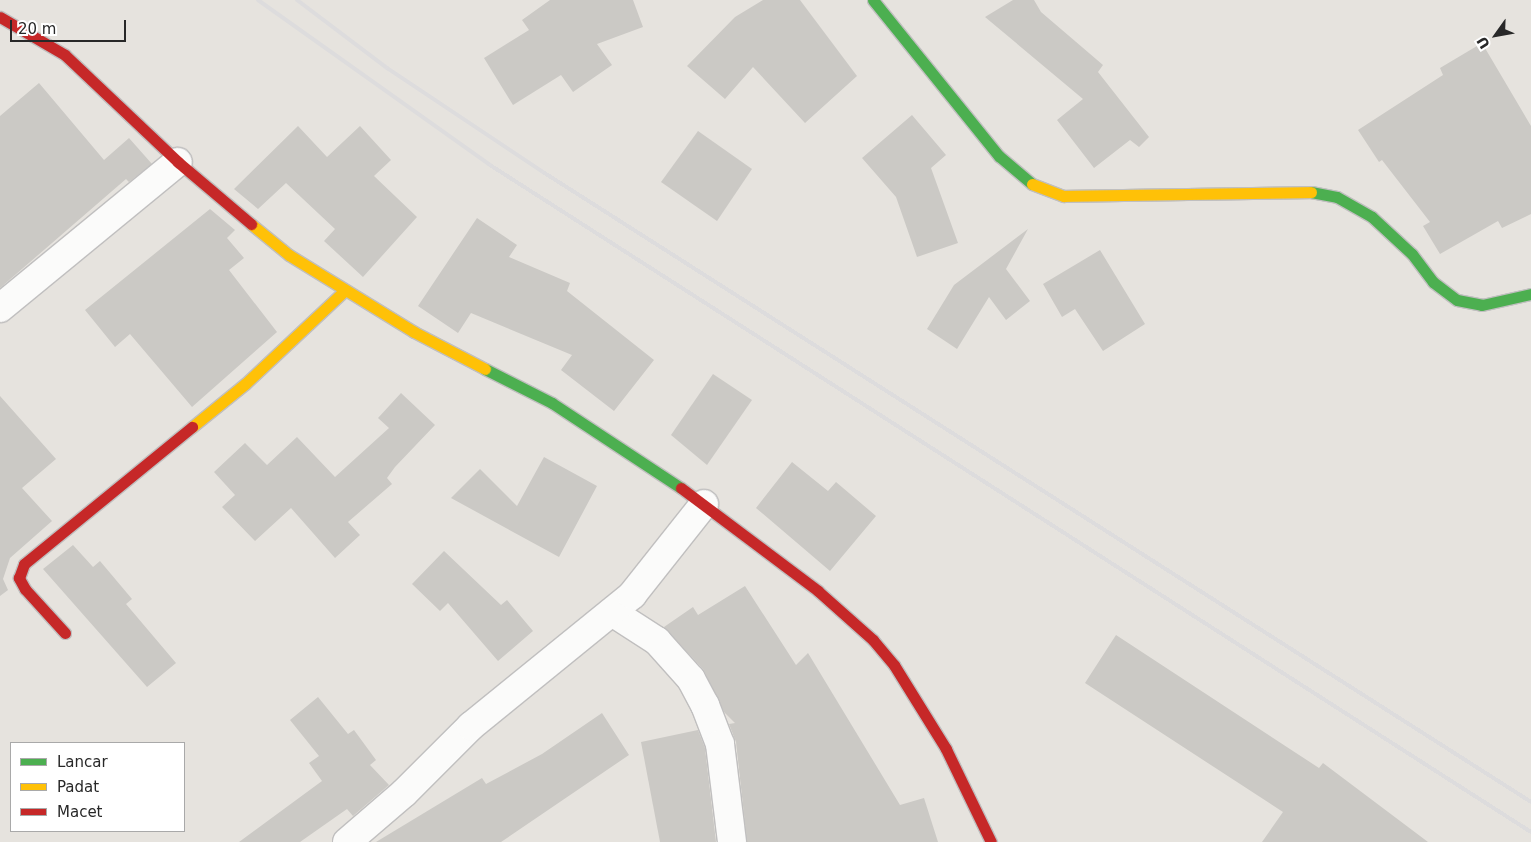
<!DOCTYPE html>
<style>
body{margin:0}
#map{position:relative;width:1531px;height:842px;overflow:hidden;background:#e6e3de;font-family:"DejaVu Sans",sans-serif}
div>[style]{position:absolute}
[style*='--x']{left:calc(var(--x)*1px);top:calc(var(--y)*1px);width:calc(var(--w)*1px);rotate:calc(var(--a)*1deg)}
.building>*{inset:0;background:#cbc9c5}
.roads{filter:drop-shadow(1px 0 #c0bfbf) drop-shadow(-1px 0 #c0bfbf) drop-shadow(0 1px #c0bfbf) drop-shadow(0 -1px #c0bfbf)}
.street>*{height:28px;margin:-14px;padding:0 14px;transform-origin:14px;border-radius:14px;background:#fbfbfa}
.fast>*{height:11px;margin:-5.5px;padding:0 5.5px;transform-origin:5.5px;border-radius:5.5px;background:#4caf50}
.slow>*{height:11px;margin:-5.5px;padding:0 5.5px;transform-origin:5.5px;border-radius:5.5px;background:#ffc107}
.jam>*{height:11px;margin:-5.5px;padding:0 5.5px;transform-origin:5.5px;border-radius:5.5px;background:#c62828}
.rail>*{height:4px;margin:-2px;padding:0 2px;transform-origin:2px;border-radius:2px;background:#dddcdd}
span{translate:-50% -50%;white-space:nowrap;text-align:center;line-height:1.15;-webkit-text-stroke:4px #fff;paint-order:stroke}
.legend{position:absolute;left:10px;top:742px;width:175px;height:90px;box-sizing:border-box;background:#fff;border:1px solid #a9a9a9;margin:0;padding:6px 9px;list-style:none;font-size:15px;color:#282828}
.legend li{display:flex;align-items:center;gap:10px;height:25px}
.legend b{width:25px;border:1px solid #a9a9a9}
.north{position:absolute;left:1471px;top:10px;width:50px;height:50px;-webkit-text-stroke:4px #fff;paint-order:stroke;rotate:238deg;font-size:14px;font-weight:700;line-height:20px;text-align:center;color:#282828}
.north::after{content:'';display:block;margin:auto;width:18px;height:22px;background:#282828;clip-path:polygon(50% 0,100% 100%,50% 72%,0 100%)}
.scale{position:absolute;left:10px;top:20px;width:116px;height:22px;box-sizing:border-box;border:2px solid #282828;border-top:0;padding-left:6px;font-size:15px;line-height:18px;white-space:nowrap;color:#282828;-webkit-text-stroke:4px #fff;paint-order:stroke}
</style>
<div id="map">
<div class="building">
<i style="clip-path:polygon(550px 0,633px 0,643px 27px,597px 44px,612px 65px,573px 92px,561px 75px,513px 105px,484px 58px,529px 30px,522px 20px)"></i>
<i style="clip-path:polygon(763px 0,800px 0,857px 76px,805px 123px,753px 67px,725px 99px,687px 66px,735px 17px)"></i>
<i style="clip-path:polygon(1013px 0,1034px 0,1041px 12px,1103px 65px,1098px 72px,1149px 137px,1139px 147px,1130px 140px,1094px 168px,1057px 120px,1083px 99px,985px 17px)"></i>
<i style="clip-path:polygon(1482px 43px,1531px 126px,1531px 214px,1502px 228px,1498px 221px,1440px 254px,1423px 226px,1430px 222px,1382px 160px,1379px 162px,1358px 130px,1443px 75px,1440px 68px)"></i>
<i style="clip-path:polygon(39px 83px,104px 160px,129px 138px,152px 164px,129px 182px,126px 179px,0 288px,0 116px)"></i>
<i style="clip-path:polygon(912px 115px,946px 155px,931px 168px,958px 243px,917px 257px,896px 197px,862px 158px)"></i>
<i style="clip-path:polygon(298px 126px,327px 157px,360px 126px,391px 160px,374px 176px,417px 217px,363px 277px,324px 241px,335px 229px,286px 183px,258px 209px,234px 189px)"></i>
<i style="clip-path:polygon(698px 131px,752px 169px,717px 221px,661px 182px)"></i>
<i style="clip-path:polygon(210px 209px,235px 230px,227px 238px,244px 258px,229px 270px,277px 332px,192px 407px,130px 334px,115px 347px,85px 310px)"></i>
<i style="clip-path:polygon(477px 218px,517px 245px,509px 257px,570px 283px,567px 291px,654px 360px,614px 411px,561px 370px,572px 355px,471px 313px,458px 333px,418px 306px)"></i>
<i style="clip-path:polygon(1028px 229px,1006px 269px,1030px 301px,1006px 320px,989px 297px,957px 349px,927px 329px,954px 285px)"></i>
<i style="clip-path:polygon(1100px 250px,1145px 324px,1103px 351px,1075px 309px,1062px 317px,1043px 284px)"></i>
<i style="clip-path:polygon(713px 374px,752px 400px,707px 465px,671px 435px)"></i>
<i style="clip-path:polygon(401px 393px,435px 425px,395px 467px,387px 478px,392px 484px,348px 522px,360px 535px,335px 558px,291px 508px,255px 541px,222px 507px,235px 495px,214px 472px,245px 443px,267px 465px,297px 437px,335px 477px,389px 428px,378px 418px)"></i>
<i style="clip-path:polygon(0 396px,56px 459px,22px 488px,52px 521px,10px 558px,3px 579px,8px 590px,0 596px)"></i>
<i style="clip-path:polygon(544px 457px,597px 486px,559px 557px,451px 498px,480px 469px,517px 506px)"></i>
<i style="clip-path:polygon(792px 462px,828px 491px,836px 482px,876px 516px,830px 571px,756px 508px)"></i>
<i style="clip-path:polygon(73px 545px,93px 567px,100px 561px,132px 599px,126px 604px,176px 663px,147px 687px,43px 569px)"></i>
<i style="clip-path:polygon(444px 551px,501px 605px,507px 600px,533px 631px,498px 661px,448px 603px,440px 611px,412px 584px)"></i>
<i style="clip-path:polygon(745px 586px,796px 665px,808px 653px,900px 805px,924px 798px,938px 842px,747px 842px,736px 742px,729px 724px,735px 723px,724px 712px,703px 669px,664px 627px,693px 607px,698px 615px)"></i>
<i style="clip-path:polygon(1116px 635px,1319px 768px,1323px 763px,1428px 842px,1262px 842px,1283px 812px,1085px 683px)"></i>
<i style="clip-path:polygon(318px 697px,348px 734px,354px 730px,376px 760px,370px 765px,389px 785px,353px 816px,347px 809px,300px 842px,239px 842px,322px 781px,309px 763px,319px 756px,290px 720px)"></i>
<i style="clip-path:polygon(602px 713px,629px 755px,501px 842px,376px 842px,482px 778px,486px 784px,542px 754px)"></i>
<i style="clip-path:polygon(698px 730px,705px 748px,716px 842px,660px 842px,641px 742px)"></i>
</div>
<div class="roads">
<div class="street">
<i style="--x:0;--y:308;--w:230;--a:-39.4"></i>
<i style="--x:612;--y:612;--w:54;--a:32.8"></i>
<i style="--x:657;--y:641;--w:51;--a:48.2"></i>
<i style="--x:691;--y:679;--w:30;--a:62"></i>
<i style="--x:705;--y:705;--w:42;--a:69"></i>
<i style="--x:720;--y:744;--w:99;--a:83"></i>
<i style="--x:347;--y:842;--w:75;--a:-40.7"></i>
<i style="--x:404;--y:793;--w:95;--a:-45"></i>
<i style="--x:471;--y:726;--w:208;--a:-39.1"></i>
<i style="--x:632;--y:595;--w:116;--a:-51.6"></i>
</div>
<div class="fast">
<i style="--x:873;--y:0;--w:201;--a:51.1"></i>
<i style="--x:999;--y:156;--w:43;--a:40.3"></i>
<i style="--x:1311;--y:192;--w:26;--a:11"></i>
<i style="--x:1337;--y:197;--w:40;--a:29.7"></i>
<i style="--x:1372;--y:217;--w:54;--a:42.8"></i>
<i style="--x:1412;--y:254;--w:35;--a:53"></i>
<i style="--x:1433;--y:282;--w:30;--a:37"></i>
<i style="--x:1457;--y:300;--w:25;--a:11"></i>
<i style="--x:1482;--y:305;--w:50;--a:-12.7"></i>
<i style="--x:485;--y:369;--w:75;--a:26.9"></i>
<i style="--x:552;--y:403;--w:154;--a:33.4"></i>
</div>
<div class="slow">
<i style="--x:1032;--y:184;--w:34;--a:21"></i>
<i style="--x:1064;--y:196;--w:247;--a:-0.9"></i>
<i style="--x:251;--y:224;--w:49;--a:39.2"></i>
<i style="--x:289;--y:255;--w:147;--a:31.6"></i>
<i style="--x:414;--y:332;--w:80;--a:27.5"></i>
<i style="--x:192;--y:427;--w:68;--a:-39.1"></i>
<i style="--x:245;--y:384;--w:136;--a:-43.2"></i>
</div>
<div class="jam">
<i style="--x:0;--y:17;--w:75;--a:30.3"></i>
<i style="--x:65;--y:55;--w:156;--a:43.4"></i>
<i style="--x:178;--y:162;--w:96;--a:40.3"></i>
<i style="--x:681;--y:488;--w:171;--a:36.9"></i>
<i style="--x:818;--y:591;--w:74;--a:41.7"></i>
<i style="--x:873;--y:640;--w:33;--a:50"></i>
<i style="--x:894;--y:665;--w:99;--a:58.2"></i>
<i style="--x:946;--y:749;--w:103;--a:64.2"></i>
<i style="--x:65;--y:633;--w:59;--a:-132.3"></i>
<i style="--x:25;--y:589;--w:13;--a:-119"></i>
<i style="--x:19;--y:578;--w:15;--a:-70"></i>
<i style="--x:24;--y:564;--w:217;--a:-39.2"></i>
</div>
</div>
<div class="rail">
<i style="--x:258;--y:0;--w:285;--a:35.4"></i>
<i style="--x:490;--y:165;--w:1236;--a:32.65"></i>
<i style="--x:297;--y:0;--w:113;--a:37.1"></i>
<i style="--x:387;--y:68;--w:187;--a:33.7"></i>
<i style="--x:543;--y:172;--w:1172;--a:32.52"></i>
</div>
<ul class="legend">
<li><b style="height:6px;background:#4caf50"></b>Lancar</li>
<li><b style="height:6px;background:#ffc107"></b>Padat</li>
<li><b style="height:6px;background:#c62828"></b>Macet</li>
</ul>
<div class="north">U</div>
<div class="scale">20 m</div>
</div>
